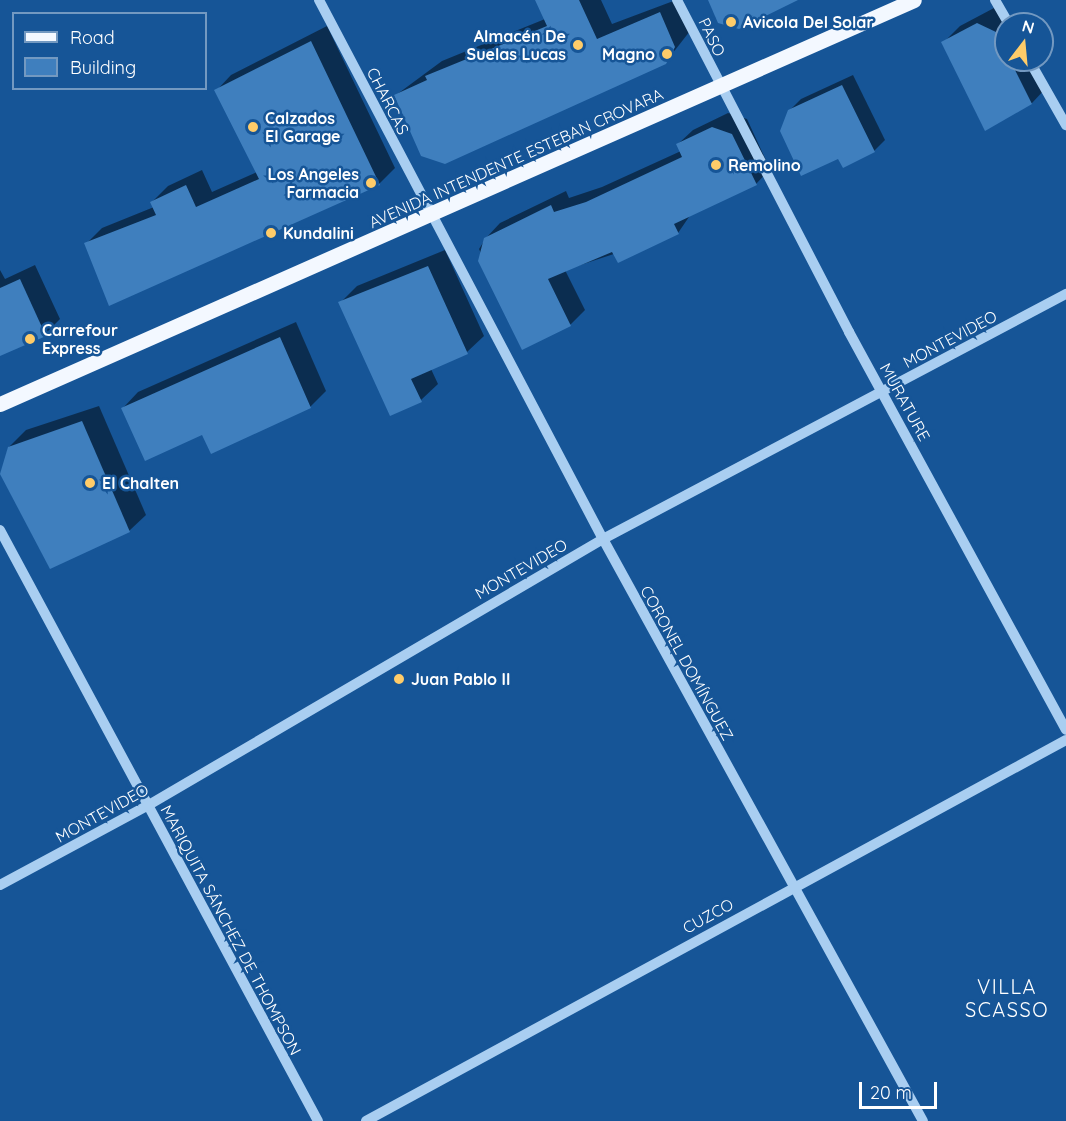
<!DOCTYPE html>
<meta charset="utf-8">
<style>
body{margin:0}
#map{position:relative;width:1066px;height:1121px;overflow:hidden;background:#165597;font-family:Quicksand,sans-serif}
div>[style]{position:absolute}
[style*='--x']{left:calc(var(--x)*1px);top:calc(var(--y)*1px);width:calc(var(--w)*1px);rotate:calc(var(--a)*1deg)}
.shadow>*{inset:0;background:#0007}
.building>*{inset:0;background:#3f7fbe}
.minor>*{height:10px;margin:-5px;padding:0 5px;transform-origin:5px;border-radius:5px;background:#a9cef1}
.major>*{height:15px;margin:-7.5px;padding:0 7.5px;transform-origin:7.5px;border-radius:7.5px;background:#f3f8ff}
.dots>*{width:16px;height:16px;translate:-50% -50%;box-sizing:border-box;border:3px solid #165597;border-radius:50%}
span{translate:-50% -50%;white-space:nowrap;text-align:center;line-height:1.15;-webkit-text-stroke:5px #165597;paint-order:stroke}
.poi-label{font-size:16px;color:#fff;font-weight:700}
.left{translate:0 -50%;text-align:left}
.right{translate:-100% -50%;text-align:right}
.street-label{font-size:16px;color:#fff}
.quarter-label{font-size:20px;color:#fff;letter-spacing:1.5px}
.legend{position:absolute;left:12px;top:12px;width:195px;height:78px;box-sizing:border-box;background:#165597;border:2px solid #7399c1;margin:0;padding:8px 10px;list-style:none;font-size:18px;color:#fff}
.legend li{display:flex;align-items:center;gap:12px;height:30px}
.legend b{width:30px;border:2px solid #7399c1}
.north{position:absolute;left:994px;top:12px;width:60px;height:60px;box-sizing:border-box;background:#165597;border:2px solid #7399c1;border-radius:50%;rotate:16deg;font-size:16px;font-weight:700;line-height:24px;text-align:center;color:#fff}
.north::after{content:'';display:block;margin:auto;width:21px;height:27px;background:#ffcc69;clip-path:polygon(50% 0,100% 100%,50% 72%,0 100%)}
.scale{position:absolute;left:859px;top:1082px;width:78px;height:27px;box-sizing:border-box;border:3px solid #fff;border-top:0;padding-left:8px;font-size:18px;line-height:21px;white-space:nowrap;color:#fff;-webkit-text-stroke:4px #165597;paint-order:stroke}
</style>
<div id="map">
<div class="shadow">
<i style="clip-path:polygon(536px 0,601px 0,612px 24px,676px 0,690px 31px,665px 63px,396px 95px,442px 61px,545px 19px)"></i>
<i style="clip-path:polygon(994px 8px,1016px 24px,1006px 24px,1006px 60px,1035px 60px,1048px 86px,1032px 103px,986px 129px,943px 43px,960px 26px)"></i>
<i style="clip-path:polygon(327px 26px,395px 168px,379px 184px,86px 244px,102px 228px,154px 207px,152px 202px,168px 186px,202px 170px,212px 192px,257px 172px,216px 91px,231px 75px)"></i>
<i style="clip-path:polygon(853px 75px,885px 140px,874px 151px,839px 157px,789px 111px,801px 99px)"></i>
<i style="clip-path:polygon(728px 113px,747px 119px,770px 169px,756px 184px,691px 214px,678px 233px,565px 270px,585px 310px,571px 324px,523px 348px,479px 249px,486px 238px,500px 223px,566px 191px,569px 198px,602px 187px,681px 151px,678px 144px,693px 130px)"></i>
<i style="clip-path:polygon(445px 250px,484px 336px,467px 352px,431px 369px,438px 384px,421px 400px,340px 303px,357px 286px)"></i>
<i style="clip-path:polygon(35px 265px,60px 319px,45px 334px,0 355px,0 270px,5px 279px)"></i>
<i style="clip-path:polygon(296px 322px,326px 391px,310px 407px,203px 433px,123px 408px,138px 392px)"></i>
<i style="clip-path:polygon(99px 406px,146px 515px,129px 531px,9px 447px,26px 430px)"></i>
</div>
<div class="building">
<i style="clip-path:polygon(535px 0,579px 0,597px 39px,660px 12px,675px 47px,666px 64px,445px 164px,421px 156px,394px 95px,427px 80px,425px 76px,547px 26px)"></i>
<i style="clip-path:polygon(708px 0,798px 0,739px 29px,718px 23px)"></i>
<i style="clip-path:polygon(977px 23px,996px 32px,1032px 104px,985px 131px,941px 42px)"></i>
<i style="clip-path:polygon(311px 41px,380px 185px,109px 306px,84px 243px,156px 215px,150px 202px,186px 185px,196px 207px,259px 179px,214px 90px)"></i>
<i style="clip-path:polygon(842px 85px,875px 152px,843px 168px,838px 159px,801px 176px,780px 131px,788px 110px)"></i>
<i style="clip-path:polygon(712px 127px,732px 134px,757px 185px,674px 224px,679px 234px,618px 263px,612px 252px,548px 279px,571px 326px,522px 350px,478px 261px,484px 238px,551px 205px,554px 212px,586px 202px,682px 157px,676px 144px)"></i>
<i style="clip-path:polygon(428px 266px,468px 354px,411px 379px,422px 402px,390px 416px,338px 302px)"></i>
<i style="clip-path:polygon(20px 279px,46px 336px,0 356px,0 288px)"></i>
<i style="clip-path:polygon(280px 337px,311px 408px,211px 454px,202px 435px,145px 461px,121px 408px)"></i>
<i style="clip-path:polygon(82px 421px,130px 532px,50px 569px,0 474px,8px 447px)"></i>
</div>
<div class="minor">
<i style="--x:319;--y:0;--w:609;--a:62.22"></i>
<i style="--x:603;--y:539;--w:664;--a:61.2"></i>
<i style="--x:677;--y:0;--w:374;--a:62.6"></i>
<i style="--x:849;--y:332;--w:453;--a:61.4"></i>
<i style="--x:995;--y:0;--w:28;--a:60"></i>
<i style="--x:1029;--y:60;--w:75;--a:60.4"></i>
<i style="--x:0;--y:530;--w:671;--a:61.72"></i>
<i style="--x:0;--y:885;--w:167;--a:-28.3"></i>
<i style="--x:147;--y:806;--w:528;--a:-30.35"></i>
<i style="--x:603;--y:539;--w:524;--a:-27.89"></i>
<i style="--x:366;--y:1121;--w:797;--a:-28.56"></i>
</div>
<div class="major">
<i style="--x:0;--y:404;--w:999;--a:-23.85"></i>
</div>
<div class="dots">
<i style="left:731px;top:22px;background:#ffcc69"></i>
<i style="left:578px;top:45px;background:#ffcc69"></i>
<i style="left:667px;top:54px;background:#ffcc69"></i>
<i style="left:253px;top:127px;background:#ffcc69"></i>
<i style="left:716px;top:165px;background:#ffcc69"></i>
<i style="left:371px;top:183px;background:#ffcc69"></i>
<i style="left:271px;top:233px;background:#ffcc69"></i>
<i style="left:30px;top:339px;background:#ffcc69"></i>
<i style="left:90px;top:483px;background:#ffcc69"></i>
<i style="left:399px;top:679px;background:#ffcc69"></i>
</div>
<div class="poi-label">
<span class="left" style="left:743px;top:22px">Avicola Del Solar</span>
<span class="right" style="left:566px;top:45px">Almacén De<br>Suelas Lucas</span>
<span class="right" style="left:655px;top:54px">Magno</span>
<span class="left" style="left:265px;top:127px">Calzados<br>El Garage</span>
<span class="left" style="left:728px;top:165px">Remolino</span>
<span class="right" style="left:359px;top:183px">Los Angeles<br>Farmacia</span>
<span class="left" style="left:283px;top:233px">Kundalini</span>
<span class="left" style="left:42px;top:339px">Carrefour<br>Express</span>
<span class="left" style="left:102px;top:483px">El Chalten</span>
<span class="left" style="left:411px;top:679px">Juan Pablo II</span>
</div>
<div class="street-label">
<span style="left:712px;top:37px;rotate:64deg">PASO</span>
<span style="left:388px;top:101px;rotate:63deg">CHARCAS</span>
<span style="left:516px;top:158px;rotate:-24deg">AVENIDA INTENDENTE ESTEBAN CROVARA</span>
<span style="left:950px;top:339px;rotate:-28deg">MONTEVIDEO</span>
<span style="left:905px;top:402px;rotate:61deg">MURATURE</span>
<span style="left:521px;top:569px;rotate:-30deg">MONTEVIDEO</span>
<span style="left:687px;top:663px;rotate:61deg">CORONEL DOMÍNGUEZ</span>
<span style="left:102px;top:813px;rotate:-29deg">MONTEVIDEO</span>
<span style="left:708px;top:916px;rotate:-29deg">CUZCO</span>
<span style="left:231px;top:930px;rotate:62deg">MARIQUITA SÁNCHEZ DE THOMPSON</span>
</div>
<div class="quarter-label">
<span style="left:1007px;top:998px">VILLA<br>SCASSO</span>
</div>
<ul class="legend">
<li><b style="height:8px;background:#f3f8ff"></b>Road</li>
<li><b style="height:16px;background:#3f7fbe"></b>Building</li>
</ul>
<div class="north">N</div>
<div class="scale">20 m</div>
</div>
